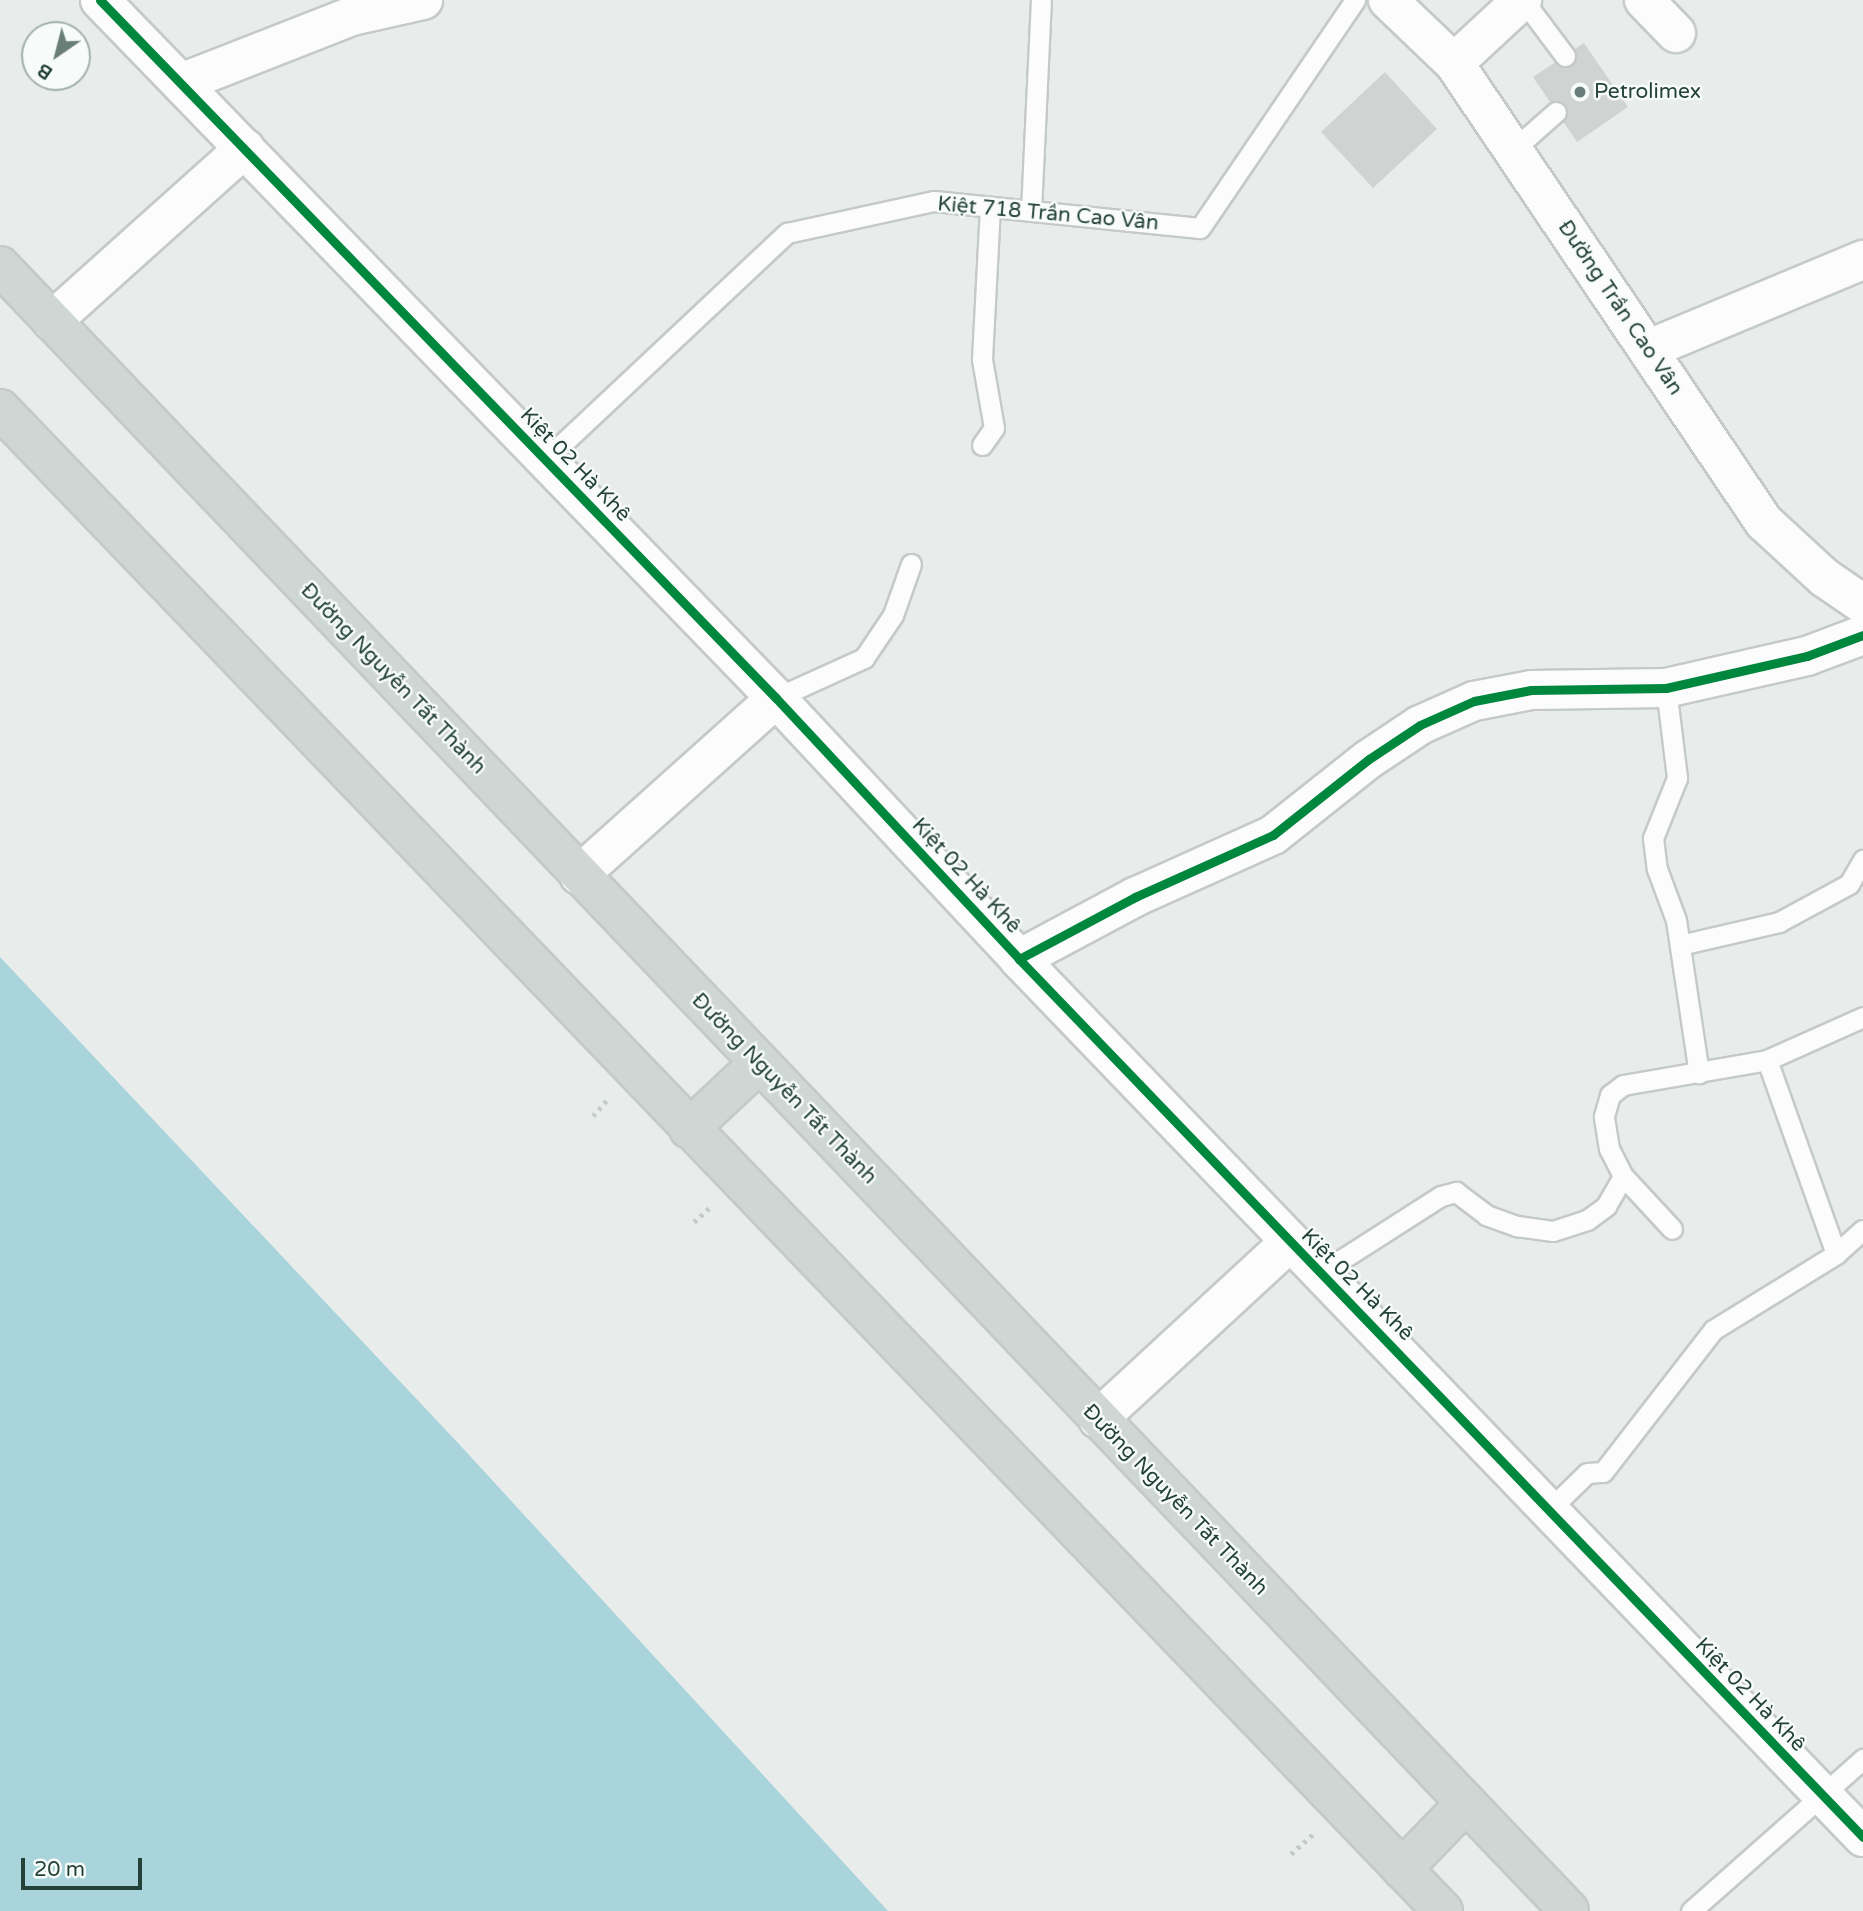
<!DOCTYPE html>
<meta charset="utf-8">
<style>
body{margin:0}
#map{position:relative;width:1863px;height:1911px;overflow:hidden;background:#e8edeb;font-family:"Varela Round",sans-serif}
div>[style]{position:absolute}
.water>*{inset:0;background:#a9d4db}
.building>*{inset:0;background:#cfd4d2}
.path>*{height:4.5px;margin-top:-2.25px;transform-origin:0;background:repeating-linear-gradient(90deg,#c3ccca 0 3.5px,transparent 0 8.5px)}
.roads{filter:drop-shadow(2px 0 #c5cac8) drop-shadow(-2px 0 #c5cac8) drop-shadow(0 2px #c5cac8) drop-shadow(0 -2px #c5cac8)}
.service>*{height:19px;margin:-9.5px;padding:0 9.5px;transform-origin:9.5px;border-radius:9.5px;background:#fcfcfc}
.minor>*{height:38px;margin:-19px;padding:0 19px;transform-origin:19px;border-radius:19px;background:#fcfcfc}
.tertiary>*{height:38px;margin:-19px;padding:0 19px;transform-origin:19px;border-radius:19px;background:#fcfcfc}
.secondary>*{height:38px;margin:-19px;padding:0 19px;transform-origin:19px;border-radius:19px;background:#fcfcfc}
.primary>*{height:38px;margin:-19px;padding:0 19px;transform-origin:19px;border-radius:19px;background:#cfd7d5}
.cycleway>*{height:9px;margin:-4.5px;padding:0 4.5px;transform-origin:4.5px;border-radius:4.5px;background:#00873e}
.dots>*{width:19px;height:19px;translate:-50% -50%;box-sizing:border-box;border:4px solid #f7fbf9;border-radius:50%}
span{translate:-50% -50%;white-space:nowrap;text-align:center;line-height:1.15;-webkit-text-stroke:5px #f7fbf9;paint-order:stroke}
.poi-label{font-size:21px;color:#24423a}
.left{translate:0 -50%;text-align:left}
.street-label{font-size:21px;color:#24423a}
.north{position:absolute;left:21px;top:21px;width:70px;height:70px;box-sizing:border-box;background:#f7fbf9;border:2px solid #a3b1ad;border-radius:50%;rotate:215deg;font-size:19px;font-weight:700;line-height:28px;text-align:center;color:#24423a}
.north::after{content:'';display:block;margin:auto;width:24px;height:32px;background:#697e78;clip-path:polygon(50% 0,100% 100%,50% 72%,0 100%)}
.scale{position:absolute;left:21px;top:1858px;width:121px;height:32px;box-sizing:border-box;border:4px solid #24423a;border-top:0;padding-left:9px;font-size:21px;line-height:24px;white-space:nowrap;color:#24423a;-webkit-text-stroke:5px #f7fbf9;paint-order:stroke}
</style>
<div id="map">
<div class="water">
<i style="clip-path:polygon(0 957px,458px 1443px,888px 1911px,0 1911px)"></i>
</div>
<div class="building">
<i style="clip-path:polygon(1584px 43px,1628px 107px,1577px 142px,1533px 77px)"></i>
<i style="clip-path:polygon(1385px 72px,1437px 129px,1373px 188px,1321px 132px)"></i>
</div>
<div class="path">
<i style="left:593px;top:1116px;width:23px;rotate:-49deg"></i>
<i style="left:694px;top:1222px;width:22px;rotate:-43deg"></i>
<i style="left:1291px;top:1854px;width:30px;rotate:-42deg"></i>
</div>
<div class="roads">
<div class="service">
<i style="left:1523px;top:0;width:70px;rotate:53.1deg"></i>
<i style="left:1514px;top:149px;width:56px;rotate:-41.4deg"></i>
<i style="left:1031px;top:211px;width:211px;rotate:-87.3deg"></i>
<i style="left:982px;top:445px;width:21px;rotate:-55deg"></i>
<i style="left:994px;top:428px;width:70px;rotate:-99.9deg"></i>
<i style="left:982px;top:359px;width:152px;rotate:-87deg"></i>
<i style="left:545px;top:460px;width:332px;rotate:-43.2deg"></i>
<i style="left:787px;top:233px;width:150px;rotate:-12.3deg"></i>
<i style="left:934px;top:201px;width:267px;rotate:5.8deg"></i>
<i style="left:1200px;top:228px;width:276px;rotate:-55.8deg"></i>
<i style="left:1666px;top:688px;width:91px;rotate:83deg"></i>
<i style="left:1677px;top:778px;width:65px;rotate:111.8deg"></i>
<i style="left:1653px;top:838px;width:31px;rotate:83deg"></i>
<i style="left:1657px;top:869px;width:54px;rotate:69.6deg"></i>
<i style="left:1676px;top:920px;width:155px;rotate:81.5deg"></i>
<i style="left:776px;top:698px;width:97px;rotate:-24.4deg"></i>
<i style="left:864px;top:658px;width:52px;rotate:-56deg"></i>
<i style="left:893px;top:615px;width:54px;rotate:-70.6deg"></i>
<i style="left:1680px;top:945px;width:102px;rotate:-13.1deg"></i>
<i style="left:1779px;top:922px;width:80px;rotate:-28.5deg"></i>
<i style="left:1849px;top:884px;width:28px;rotate:-60deg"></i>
<i style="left:1767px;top:1060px;width:206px;rotate:70.4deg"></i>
<i style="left:1623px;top:1176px;width:72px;rotate:47.2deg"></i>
<i style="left:1322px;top:1272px;width:141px;rotate:-32.6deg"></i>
<i style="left:1441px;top:1196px;width:16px;rotate:-15deg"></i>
<i style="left:1456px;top:1192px;width:38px;rotate:37deg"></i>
<i style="left:1486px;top:1215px;width:33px;rotate:20deg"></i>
<i style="left:1517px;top:1226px;width:36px;rotate:8deg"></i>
<i style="left:1553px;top:1231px;width:36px;rotate:-18deg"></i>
<i style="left:1587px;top:1220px;width:24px;rotate:-36deg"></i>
<i style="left:1606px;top:1206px;width:34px;rotate:-60deg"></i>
<i style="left:1623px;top:1176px;width:30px;rotate:-117deg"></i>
<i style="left:1609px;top:1149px;width:33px;rotate:-99deg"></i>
<i style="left:1604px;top:1116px;width:22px;rotate:-74deg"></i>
<i style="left:1610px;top:1095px;width:16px;rotate:-38deg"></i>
<i style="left:1623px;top:1085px;width:146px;rotate:-9.8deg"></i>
<i style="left:1767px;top:1060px;width:105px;rotate:-24.1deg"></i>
<i style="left:1548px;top:1511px;width:54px;rotate:-44.3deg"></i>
<i style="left:1587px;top:1473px;width:16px;rotate:-4deg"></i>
<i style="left:1603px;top:1472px;width:180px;rotate:-52.2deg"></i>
<i style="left:1713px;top:1330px;width:145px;rotate:-31.7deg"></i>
<i style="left:1836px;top:1254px;width:36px;rotate:-42deg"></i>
<i style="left:1691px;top:1911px;width:230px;rotate:-41.5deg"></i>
</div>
<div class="minor">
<i style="left:100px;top:0;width:972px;rotate:45.92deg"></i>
<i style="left:776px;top:698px;width:357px;rotate:47deg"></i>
<i style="left:1019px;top:959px;width:1218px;rotate:46.13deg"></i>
<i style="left:1644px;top:0;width:46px;rotate:45.9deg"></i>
<i style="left:181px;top:83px;width:184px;rotate:-21.4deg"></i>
<i style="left:352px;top:16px;width:73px;rotate:-12.7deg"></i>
<i style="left:52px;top:321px;width:259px;rotate:-41.9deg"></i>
<i style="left:1649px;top:349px;width:232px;rotate:-22.6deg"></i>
<i style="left:579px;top:875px;width:265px;rotate:-41.9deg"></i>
<i style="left:1019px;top:959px;width:132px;rotate:-28.1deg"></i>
<i style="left:1135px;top:897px;width:151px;rotate:-24.2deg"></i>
<i style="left:1273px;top:835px;width:122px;rotate:-38.4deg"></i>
<i style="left:1369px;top:759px;width:61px;rotate:-33.7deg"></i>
<i style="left:1420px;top:725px;width:59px;rotate:-24deg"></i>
<i style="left:1474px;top:701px;width:58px;rotate:-10.9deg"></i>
<i style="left:1531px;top:690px;width:135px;rotate:-0.8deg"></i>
<i style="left:1666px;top:688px;width:145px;rotate:-12.8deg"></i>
<i style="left:1807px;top:656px;width:60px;rotate:-20.6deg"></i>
<i style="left:1098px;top:1419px;width:261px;rotate:-42.7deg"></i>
</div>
<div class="tertiary">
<i style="left:1454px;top:63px;width:93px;rotate:-42.8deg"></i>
</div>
<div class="secondary">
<i style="left:1388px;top:0;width:91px;rotate:43.7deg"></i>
<i style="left:1454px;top:63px;width:554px;rotate:55.97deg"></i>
<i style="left:1764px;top:522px;width:83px;rotate:42.6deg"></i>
<i style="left:1825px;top:578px;width:46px;rotate:34.4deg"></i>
</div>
<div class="primary">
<i style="left:0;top:266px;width:2273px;rotate:46.35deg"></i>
<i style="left:0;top:409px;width:2083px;rotate:46.15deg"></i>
<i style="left:689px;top:1129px;width:95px;rotate:-43.3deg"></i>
<i style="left:1402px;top:1869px;width:92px;rotate:-45.9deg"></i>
</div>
</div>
<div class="cycleway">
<i style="left:100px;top:0;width:972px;rotate:45.92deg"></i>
<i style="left:776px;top:698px;width:357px;rotate:47deg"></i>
<i style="left:1019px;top:959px;width:1218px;rotate:46.13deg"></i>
<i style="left:1019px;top:959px;width:132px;rotate:-28.1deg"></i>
<i style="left:1135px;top:897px;width:151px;rotate:-24.2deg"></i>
<i style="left:1273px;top:835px;width:122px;rotate:-38.4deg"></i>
<i style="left:1369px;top:759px;width:61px;rotate:-33.7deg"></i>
<i style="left:1420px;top:725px;width:59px;rotate:-24deg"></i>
<i style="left:1474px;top:701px;width:58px;rotate:-10.9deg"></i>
<i style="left:1531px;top:690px;width:135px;rotate:-0.8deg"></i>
<i style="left:1666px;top:688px;width:145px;rotate:-12.8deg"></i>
<i style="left:1807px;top:656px;width:60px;rotate:-20.6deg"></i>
</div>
<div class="dots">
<i style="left:1580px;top:92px;background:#697e78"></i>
</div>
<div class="poi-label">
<span class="left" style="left:1594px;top:92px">Petrolimex</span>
</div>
<div class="street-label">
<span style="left:1048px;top:214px;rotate:5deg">Kiệt 718 Trần Cao Vân</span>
<span style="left:1620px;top:308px;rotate:56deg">Đường Trần Cao Vân</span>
<span style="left:575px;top:465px;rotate:46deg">Kiệt 02 Hà Khê</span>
<span style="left:393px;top:679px;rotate:46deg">Đường Nguyễn Tất Thành</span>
<span style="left:966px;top:876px;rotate:47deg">Kiệt 02 Hà Khê</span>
<span style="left:784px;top:1089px;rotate:46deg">Đường Nguyễn Tất Thành</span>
<span style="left:1357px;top:1285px;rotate:45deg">Kiệt 02 Hà Khê</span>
<span style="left:1175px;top:1500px;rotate:46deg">Đường Nguyễn Tất Thành</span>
<span style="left:1750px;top:1695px;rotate:46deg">Kiệt 02 Hà Khê</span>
</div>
<div class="north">B</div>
<div class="scale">20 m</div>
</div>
